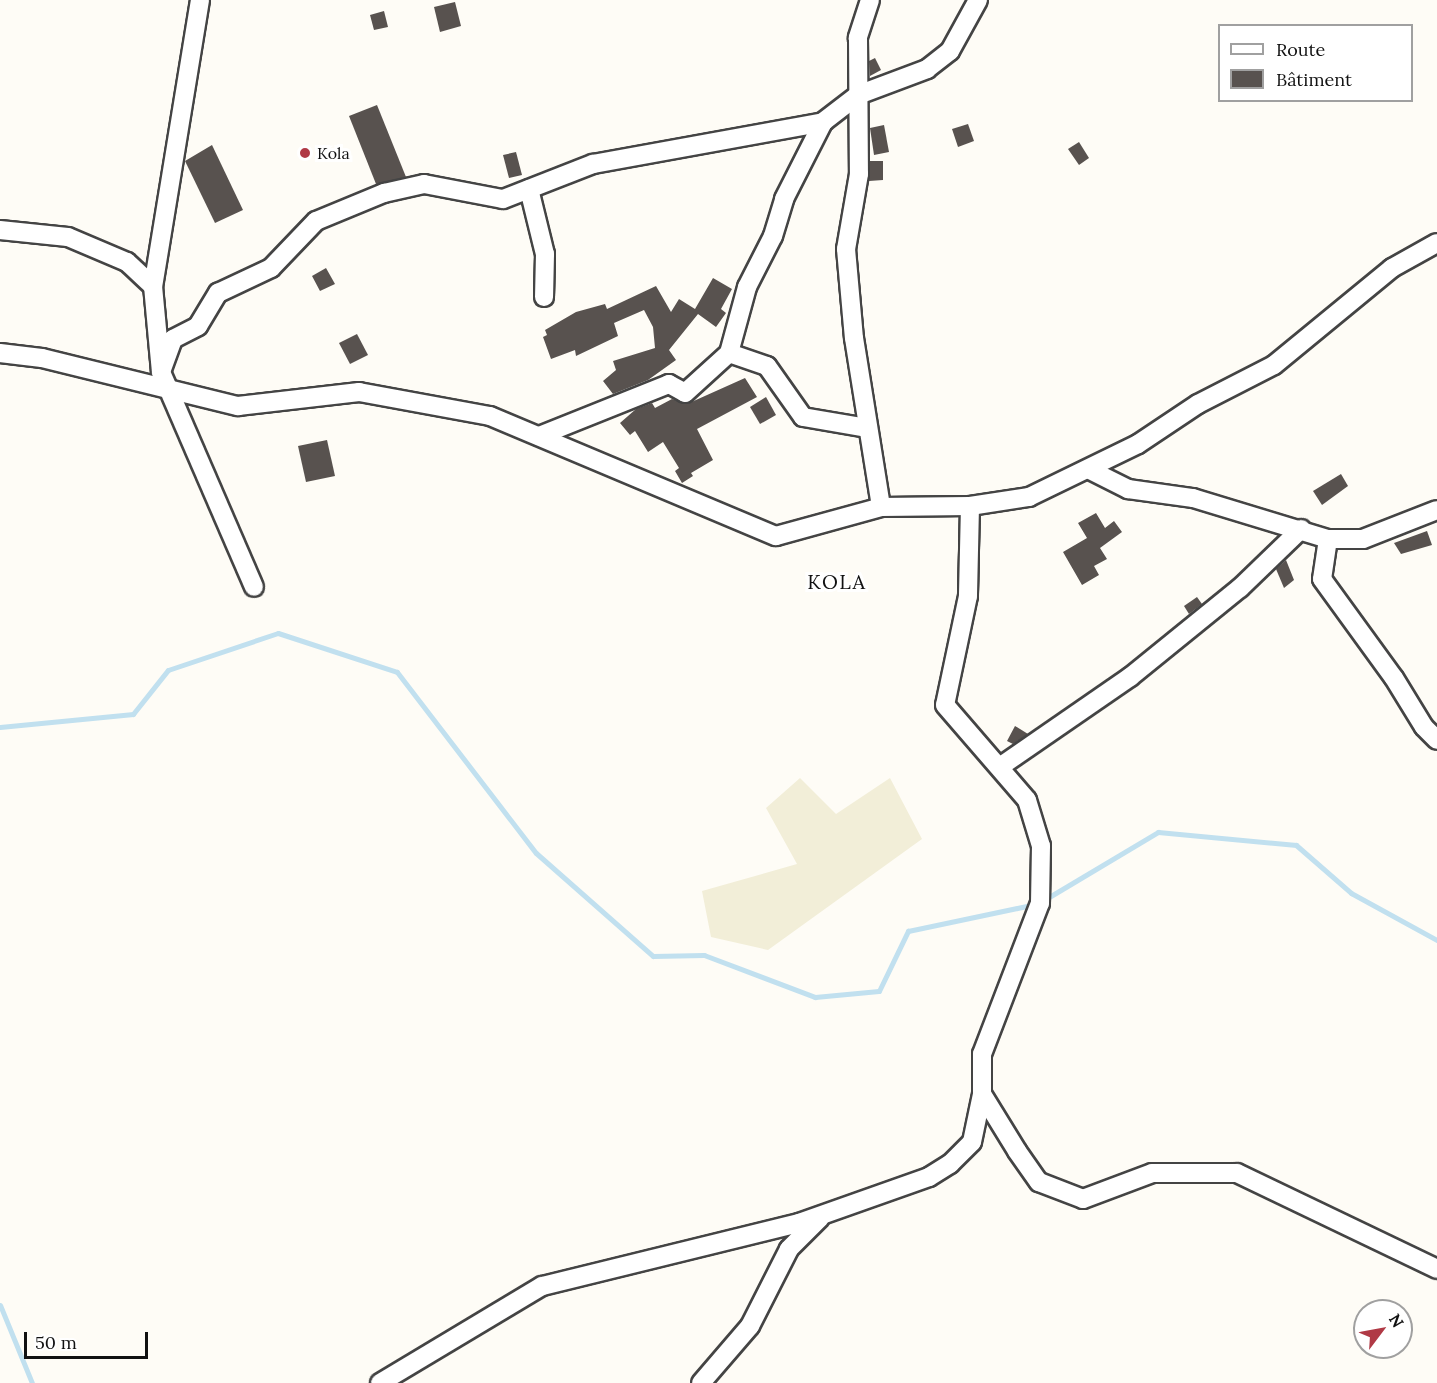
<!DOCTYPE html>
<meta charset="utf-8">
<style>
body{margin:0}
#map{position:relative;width:1437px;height:1383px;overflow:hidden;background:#fefcf6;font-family:Lora,serif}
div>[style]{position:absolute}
.farmland>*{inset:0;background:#f2eed8}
.stream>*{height:5px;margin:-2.5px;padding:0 2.5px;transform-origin:2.5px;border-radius:2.5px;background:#c1e0ef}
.building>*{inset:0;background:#58524f}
.roads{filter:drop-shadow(2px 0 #444) drop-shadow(-2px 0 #444) drop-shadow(0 2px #444) drop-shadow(0 -2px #444)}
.minor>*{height:18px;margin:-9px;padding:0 9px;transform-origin:9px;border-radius:9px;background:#fff}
.dots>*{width:16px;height:16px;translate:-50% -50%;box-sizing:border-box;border:3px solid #fff;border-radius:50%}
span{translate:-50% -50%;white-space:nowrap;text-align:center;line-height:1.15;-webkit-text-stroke:6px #fff;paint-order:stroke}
.poi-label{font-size:16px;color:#111}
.left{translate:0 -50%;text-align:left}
.quarter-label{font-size:20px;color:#111;letter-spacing:1.5px}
.legend{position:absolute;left:1218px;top:24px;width:195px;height:78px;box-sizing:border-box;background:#fff;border:2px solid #a0a0a0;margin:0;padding:8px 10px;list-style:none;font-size:18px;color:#111}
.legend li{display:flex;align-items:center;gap:12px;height:30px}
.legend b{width:30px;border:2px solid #a0a0a0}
.north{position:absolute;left:1353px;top:1299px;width:60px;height:60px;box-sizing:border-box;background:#fff;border:2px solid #a0a0a0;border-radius:50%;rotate:58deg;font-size:16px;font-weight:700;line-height:24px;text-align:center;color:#111}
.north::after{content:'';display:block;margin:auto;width:21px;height:27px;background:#b03945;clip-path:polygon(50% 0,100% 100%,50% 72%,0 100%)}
.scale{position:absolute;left:24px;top:1332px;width:124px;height:27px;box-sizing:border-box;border:3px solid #111;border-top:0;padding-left:8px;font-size:18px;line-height:21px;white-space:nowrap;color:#111;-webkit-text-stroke:4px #fff;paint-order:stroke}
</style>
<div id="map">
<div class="farmland">
<i style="clip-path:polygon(800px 778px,836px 814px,890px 778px,922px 839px,768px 950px,711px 937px,702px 891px,797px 864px,766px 808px)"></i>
</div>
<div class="stream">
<i style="left:0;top:727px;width:134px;rotate:-5.6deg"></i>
<i style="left:133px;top:714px;width:56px;rotate:-51.5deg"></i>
<i style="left:168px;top:670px;width:116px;rotate:-18.6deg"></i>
<i style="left:278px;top:633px;width:125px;rotate:18.1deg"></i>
<i style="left:397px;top:672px;width:228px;rotate:52.5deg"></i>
<i style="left:536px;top:853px;width:156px;rotate:41.4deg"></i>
<i style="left:653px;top:956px;width:51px;rotate:-1.1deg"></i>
<i style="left:704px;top:955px;width:119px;rotate:20.7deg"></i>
<i style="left:815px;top:997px;width:64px;rotate:-5.4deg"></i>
<i style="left:879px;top:991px;width:67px;rotate:-64.2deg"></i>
<i style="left:908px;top:931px;width:131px;rotate:-11.9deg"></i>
<i style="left:1044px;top:900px;width:133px;rotate:-30.8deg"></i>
<i style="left:1158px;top:832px;width:139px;rotate:5.4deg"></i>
<i style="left:1296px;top:845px;width:73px;rotate:41.1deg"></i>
<i style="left:1351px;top:893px;width:98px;rotate:28.7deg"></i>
<i style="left:0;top:1305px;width:84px;rotate:67.7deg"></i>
</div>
<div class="building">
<i style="clip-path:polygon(455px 2px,461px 26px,440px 32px,434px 7px)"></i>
<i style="clip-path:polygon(384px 11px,388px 27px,374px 30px,370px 15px)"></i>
<i style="clip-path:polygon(875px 58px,881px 70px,870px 76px,869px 61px)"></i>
<i style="clip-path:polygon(377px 105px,406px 177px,376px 184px,349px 116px)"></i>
<i style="clip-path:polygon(968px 124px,974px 141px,958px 147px,952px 129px)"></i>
<i style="clip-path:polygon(884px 125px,889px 152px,874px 155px,870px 128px)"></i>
<i style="clip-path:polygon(1079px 142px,1089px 158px,1079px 165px,1068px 149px)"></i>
<i style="clip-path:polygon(212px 145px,243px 210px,215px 223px,185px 161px)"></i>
<i style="clip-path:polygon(516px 152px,522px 175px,509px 178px,503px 155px)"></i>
<i style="clip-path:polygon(870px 161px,883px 161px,883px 180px,869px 181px)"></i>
<i style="clip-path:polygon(326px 268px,335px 284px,320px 291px,312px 276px)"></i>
<i style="clip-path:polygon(713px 278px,732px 289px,721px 309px,726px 313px,716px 327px,698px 314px,669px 350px,676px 360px,648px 380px,613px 394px,603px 381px,616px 370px,613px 361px,655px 348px,653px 327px,644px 310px,614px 323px,618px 336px,576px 356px,575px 350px,551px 359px,543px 337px,547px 335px,545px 330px,576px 312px,605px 304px,607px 309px,656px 286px,671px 312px,679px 299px,695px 309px)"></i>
<i style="clip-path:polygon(357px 334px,368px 355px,350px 364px,339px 343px)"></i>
<i style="clip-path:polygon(745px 378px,757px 397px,697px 429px,713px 460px,691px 473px,693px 476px,682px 483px,675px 471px,679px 468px,663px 442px,648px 452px,635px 431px,630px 435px,620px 423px,636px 409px,652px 403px,655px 408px,672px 399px,687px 404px)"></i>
<i style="clip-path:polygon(766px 397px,776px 415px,760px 424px,750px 407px)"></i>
<i style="clip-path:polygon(327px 440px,335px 476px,306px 482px,298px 446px)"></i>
<i style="clip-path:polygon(1341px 474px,1348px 486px,1322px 505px,1313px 491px)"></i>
<i style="clip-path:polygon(1096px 513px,1105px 528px,1114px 521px,1122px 532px,1100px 548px,1107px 559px,1094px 566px,1099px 575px,1082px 585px,1063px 552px,1087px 538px,1078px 523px)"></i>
<i style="clip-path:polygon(1427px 531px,1432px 545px,1401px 554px,1394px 543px)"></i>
<i style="clip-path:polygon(1286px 560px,1294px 580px,1284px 588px,1276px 569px)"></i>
<i style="clip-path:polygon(1197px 597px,1202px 604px,1189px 614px,1184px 606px)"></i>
<i style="clip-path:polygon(1015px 726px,1028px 734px,1013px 744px,1007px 741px)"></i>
</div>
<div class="roads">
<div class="minor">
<i style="left:200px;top:0;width:290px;rotate:99.3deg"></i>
<i style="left:153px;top:286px;width:86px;rotate:84.7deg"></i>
<i style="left:161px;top:372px;width:234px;rotate:66.6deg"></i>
<i style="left:870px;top:0;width:40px;rotate:108deg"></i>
<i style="left:858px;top:38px;width:136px;rotate:89.6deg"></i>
<i style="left:859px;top:174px;width:76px;rotate:99.8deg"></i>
<i style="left:846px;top:249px;width:89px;rotate:84.9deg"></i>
<i style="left:854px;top:338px;width:171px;rotate:80.9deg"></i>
<i style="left:529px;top:189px;width:67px;rotate:76.2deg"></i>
<i style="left:545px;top:254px;width:43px;rotate:91.3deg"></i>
<i style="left:0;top:230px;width:68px;rotate:5.9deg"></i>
<i style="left:68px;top:237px;width:64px;rotate:23deg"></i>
<i style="left:127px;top:262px;width:35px;rotate:43deg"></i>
<i style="left:0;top:353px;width:42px;rotate:6.8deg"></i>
<i style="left:42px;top:358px;width:202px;rotate:13.8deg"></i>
<i style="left:238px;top:406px;width:122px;rotate:-6.6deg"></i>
<i style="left:359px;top:392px;width:133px;rotate:10.4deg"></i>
<i style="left:490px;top:416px;width:310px;rotate:22.8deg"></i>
<i style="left:776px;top:536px;width:109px;rotate:-15.4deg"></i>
<i style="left:881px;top:507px;width:89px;rotate:-0.6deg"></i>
<i style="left:970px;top:506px;width:60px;rotate:-8.7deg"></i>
<i style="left:1029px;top:497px;width:121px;rotate:-25.9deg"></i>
<i style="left:1138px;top:444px;width:72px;rotate:-33.7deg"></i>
<i style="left:1198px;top:404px;width:85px;rotate:-27.2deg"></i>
<i style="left:1274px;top:365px;width:153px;rotate:-39.4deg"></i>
<i style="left:1392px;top:268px;width:51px;rotate:-29.1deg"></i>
<i style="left:729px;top:353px;width:68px;rotate:-74.7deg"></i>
<i style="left:747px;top:287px;width:57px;rotate:-63deg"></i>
<i style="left:773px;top:236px;width:39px;rotate:-73deg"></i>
<i style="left:784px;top:199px;width:86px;rotate:-63.1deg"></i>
<i style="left:823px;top:122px;width:44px;rotate:-37.6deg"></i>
<i style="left:858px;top:95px;width:74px;rotate:-20.6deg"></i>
<i style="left:927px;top:69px;width:29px;rotate:-38deg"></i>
<i style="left:950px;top:51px;width:58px;rotate:-61.2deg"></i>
<i style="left:161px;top:372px;width:35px;rotate:-70deg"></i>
<i style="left:173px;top:339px;width:28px;rotate:-27deg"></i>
<i style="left:198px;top:326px;width:39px;rotate:-59deg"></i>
<i style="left:218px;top:293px;width:59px;rotate:-25.3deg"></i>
<i style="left:271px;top:268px;width:65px;rotate:-46.2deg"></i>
<i style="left:316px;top:221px;width:74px;rotate:-22.4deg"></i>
<i style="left:384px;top:193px;width:41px;rotate:-12.7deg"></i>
<i style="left:424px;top:184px;width:80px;rotate:10.8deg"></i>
<i style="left:503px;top:199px;width:97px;rotate:-21.3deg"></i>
<i style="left:593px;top:164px;width:234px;rotate:-10.3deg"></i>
<i style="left:539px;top:436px;width:140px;rotate:-21.8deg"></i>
<i style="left:669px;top:384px;width:18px;rotate:29deg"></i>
<i style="left:685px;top:393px;width:59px;rotate:-42.3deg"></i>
<i style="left:729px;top:353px;width:40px;rotate:18.9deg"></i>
<i style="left:767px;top:366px;width:62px;rotate:54.8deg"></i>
<i style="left:803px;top:417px;width:66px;rotate:9.6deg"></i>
<i style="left:1088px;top:469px;width:45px;rotate:26.6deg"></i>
<i style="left:1128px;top:489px;width:66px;rotate:7.9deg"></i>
<i style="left:1193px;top:498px;width:141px;rotate:16.9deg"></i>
<i style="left:1328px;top:539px;width:35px"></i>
<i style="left:1363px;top:539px;width:79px;rotate:-21.4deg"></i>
<i style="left:970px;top:506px;width:90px;rotate:91.3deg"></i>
<i style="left:968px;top:596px;width:111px;rotate:101.9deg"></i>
<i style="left:945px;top:705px;width:125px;rotate:49.2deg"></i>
<i style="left:1027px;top:800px;width:48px;rotate:73.1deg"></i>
<i style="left:1041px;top:846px;width:57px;rotate:91deg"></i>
<i style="left:1040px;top:903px;width:162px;rotate:111deg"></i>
<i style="left:982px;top:1054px;width:40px;rotate:90deg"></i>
<i style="left:982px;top:1094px;width:67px;rotate:58.4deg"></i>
<i style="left:1017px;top:1151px;width:38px;rotate:55deg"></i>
<i style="left:1039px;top:1182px;width:47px;rotate:21.1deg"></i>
<i style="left:1083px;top:1199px;width:74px;rotate:-20.6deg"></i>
<i style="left:1152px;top:1173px;width:85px"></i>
<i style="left:1237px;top:1173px;width:222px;rotate:25.6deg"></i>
<i style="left:1328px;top:539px;width:40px;rotate:98.5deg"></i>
<i style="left:1322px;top:579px;width:122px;rotate:54deg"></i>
<i style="left:1394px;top:678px;width:57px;rotate:58.5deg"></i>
<i style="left:1424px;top:727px;width:18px;rotate:45deg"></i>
<i style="left:1001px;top:766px;width:157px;rotate:-34.6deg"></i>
<i style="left:1130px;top:677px;width:141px;rotate:-39deg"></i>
<i style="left:1240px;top:588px;width:85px;rotate:-44deg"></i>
<i style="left:380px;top:1383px;width:189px;rotate:-30.9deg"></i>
<i style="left:542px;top:1286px;width:265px;rotate:-13.8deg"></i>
<i style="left:799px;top:1223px;width:138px;rotate:-19.5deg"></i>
<i style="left:929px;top:1177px;width:25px;rotate:-32deg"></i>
<i style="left:950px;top:1164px;width:31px;rotate:-45deg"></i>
<i style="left:972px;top:1142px;width:49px;rotate:-78.2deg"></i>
<i style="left:701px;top:1383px;width:75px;rotate:-49.3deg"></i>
<i style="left:750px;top:1326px;width:86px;rotate:-63.1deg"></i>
<i style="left:789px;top:1249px;width:44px;rotate:-45deg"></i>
</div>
</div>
<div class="dots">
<i style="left:305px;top:153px;background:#b03945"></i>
</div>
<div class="poi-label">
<span class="left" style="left:317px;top:153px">Kola</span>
</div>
<div class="quarter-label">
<span style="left:837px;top:581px">KOLA</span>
</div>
<ul class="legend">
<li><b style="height:8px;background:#fff"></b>Route</li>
<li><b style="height:16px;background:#58524f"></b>Bâtiment</li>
</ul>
<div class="north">N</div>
<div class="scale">50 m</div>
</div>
